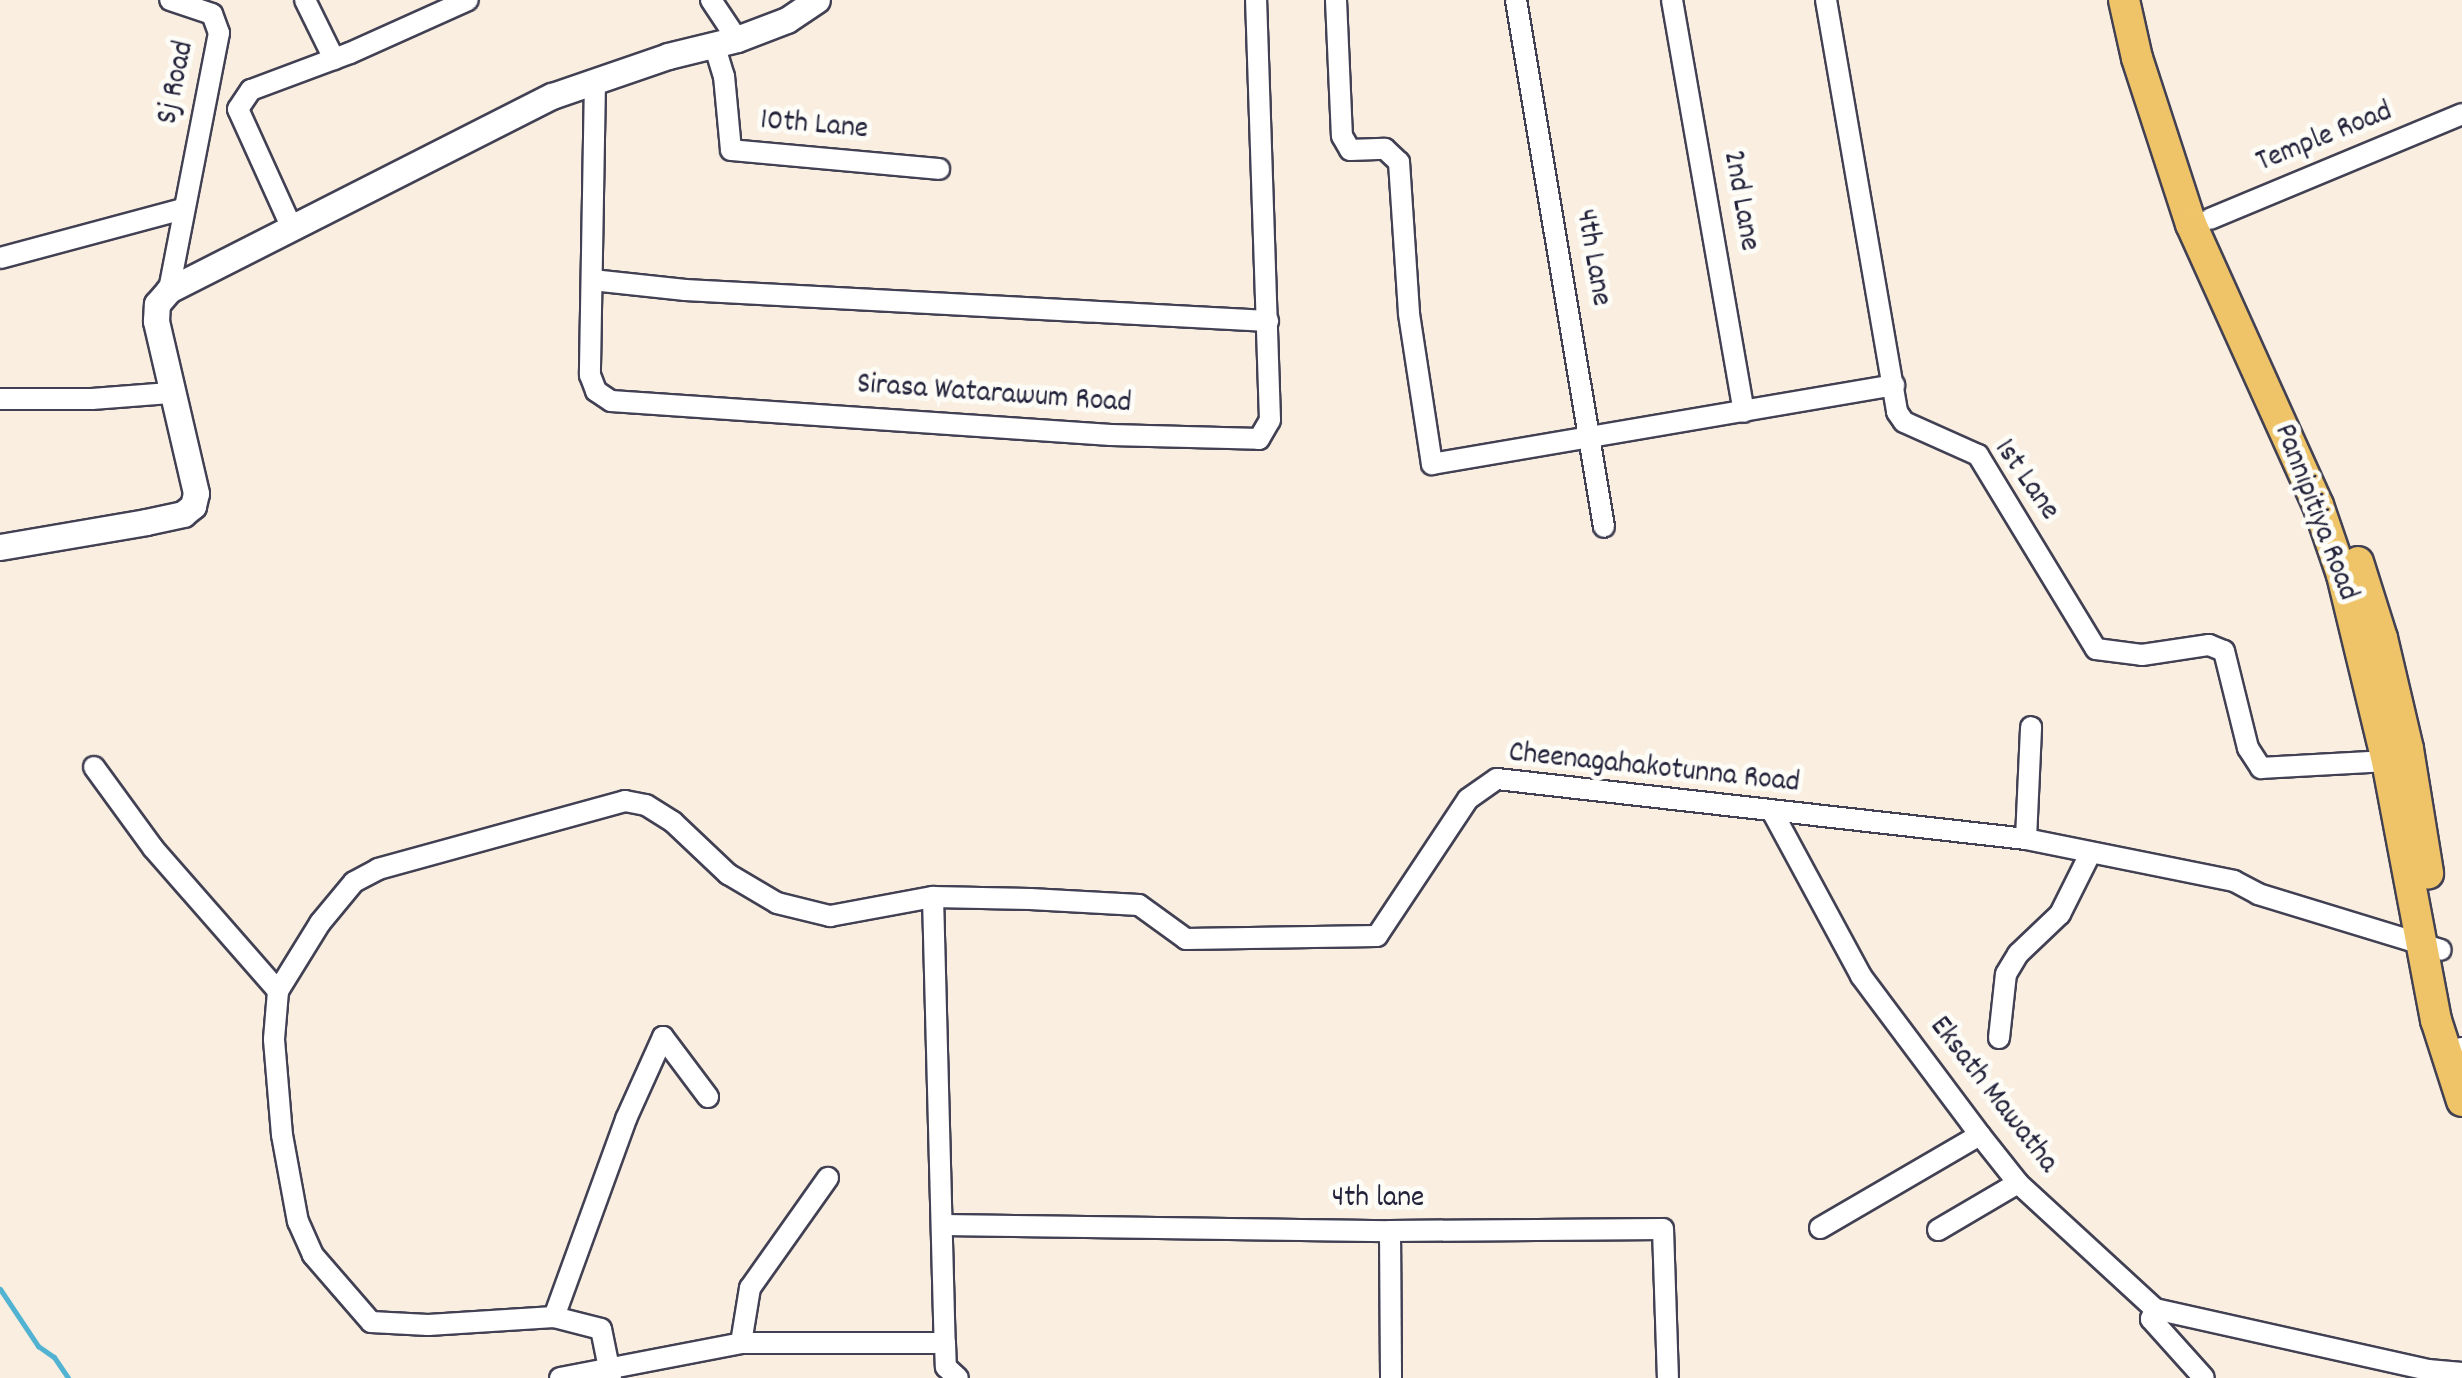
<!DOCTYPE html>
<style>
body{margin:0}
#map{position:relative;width:2462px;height:1378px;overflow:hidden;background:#f9eedf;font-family:Dekko,sans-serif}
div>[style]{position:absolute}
.stream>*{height:5px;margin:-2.5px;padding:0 2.5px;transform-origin:2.5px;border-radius:2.5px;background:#52b2d1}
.roads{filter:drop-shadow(2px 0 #424154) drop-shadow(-2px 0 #424154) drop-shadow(0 2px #424154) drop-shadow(0 -2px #424154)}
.minor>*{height:20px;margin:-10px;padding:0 10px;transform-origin:10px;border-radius:10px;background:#fff}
.tertiary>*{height:25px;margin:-12.5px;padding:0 12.5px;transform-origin:12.5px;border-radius:12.5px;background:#fff}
.primary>*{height:30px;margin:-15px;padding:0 15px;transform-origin:15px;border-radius:15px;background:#efc469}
span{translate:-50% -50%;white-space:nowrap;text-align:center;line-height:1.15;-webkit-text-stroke:10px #fdfcf7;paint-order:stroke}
.street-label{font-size:30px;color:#22223b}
</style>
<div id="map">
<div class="stream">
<i style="left:0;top:1289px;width:69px;rotate:56.3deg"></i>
<i style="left:38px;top:1346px;width:19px;rotate:35deg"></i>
<i style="left:54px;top:1357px;width:25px;rotate:56deg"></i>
</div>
<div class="roads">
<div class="minor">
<i style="left:305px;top:0;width:66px;rotate:63.8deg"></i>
<i style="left:711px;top:0;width:47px;rotate:56.3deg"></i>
<i style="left:1336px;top:0;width:136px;rotate:87.5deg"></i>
<i style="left:1342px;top:136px;width:16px;rotate:60deg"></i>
<i style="left:1350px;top:150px;width:35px;rotate:-2deg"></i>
<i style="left:1385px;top:149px;width:19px;rotate:43deg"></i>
<i style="left:1399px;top:162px;width:152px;rotate:86.2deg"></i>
<i style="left:1409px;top:314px;width:152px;rotate:81.3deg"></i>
<i style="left:1432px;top:464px;width:469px;rotate:-9.7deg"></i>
<i style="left:1516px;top:0;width:534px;rotate:80.52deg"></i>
<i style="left:1672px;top:0;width:418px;rotate:80.1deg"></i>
<i style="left:1826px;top:0;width:418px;rotate:80.2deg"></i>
<i style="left:1897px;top:412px;width:12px;rotate:55deg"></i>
<i style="left:1904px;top:422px;width:81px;rotate:24deg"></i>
<i style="left:1978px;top:455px;width:227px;rotate:58.7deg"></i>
<i style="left:2096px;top:649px;width:46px;rotate:7.4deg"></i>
<i style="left:2142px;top:655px;width:68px;rotate:-8.5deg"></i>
<i style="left:2209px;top:645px;width:16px;rotate:22deg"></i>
<i style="left:2224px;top:651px;width:100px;rotate:76.1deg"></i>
<i style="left:2248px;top:748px;width:24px;rotate:57deg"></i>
<i style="left:2261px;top:768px;width:126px;rotate:-3.2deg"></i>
<i style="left:714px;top:44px;width:34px;rotate:73deg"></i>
<i style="left:724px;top:76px;width:74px;rotate:84.6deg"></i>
<i style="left:731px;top:150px;width:209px;rotate:5.2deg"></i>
<i style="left:595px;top:81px;width:294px;rotate:91deg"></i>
<i style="left:590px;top:375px;width:17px;rotate:69deg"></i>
<i style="left:596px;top:391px;width:18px;rotate:34deg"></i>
<i style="left:611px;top:401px;width:501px;rotate:3.89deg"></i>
<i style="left:1111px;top:435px;width:148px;rotate:1.5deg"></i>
<i style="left:1259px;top:439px;width:22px;rotate:-60deg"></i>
<i style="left:1270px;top:420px;width:420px;rotate:-91.9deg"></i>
<i style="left:2210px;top:219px;width:273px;rotate:-22.6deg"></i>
<i style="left:291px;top:226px;width:128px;rotate:-114.4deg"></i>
<i style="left:238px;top:109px;width:23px;rotate:-56deg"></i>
<i style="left:251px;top:90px;width:106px;rotate:-20.5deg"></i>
<i style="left:350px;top:53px;width:129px;rotate:-24.2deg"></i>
<i style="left:0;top:258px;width:189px;rotate:-15deg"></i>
<i style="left:592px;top:280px;width:94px;rotate:6.1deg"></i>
<i style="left:685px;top:290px;width:584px;rotate:3.04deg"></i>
<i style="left:169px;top:290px;width:262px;rotate:-79deg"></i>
<i style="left:219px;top:33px;width:20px;rotate:-110deg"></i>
<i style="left:212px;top:14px;width:44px;rotate:-161.6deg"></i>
<i style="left:0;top:399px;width:92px"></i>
<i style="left:92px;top:399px;width:78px;rotate:-4.4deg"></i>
<i style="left:94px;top:767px;width:100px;rotate:53.9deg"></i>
<i style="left:153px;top:848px;width:190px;rotate:48.8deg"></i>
<i style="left:1773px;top:813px;width:185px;rotate:61.6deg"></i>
<i style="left:1861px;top:976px;width:199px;rotate:53.2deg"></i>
<i style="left:1980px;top:1135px;width:61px;rotate:51.6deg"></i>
<i style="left:2018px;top:1183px;width:186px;rotate:42.6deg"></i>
<i style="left:2155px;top:1309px;width:11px;rotate:112deg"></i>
<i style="left:2151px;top:1319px;width:79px;rotate:48.1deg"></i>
<i style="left:2026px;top:839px;width:112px;rotate:-87.4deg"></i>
<i style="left:933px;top:897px;width:446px;rotate:88.5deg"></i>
<i style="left:1999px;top:1038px;width:64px;rotate:-83.8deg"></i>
<i style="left:2006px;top:974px;width:23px;rotate:-59deg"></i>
<i style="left:2018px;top:954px;width:58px;rotate:-43.6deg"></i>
<i style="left:2060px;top:914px;width:67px;rotate:-63.4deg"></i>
<i style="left:2461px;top:1048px;width:1px"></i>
<i style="left:943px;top:1225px;width:447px;rotate:0.8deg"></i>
<i style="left:1390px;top:1231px;width:273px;rotate:-0.4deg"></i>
<i style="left:1663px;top:1229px;width:149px;rotate:88.1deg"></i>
<i style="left:1820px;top:1228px;width:185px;rotate:-30.2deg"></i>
<i style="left:1938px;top:1230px;width:93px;rotate:-30.4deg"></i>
<i style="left:1390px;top:1231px;width:147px;rotate:89.6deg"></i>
<i style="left:2155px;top:1309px;width:280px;rotate:12.6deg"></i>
<i style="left:2428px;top:1370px;width:34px;rotate:5deg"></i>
<i style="left:554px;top:1317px;width:211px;rotate:-70deg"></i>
<i style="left:626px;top:1119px;width:90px;rotate:-65.7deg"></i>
<i style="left:663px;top:1037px;width:75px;rotate:53.1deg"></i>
<i style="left:741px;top:1343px;width:56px;rotate:-80.7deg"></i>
<i style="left:750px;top:1288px;width:135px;rotate:-54.7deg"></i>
<i style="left:560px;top:1378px;width:184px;rotate:-10.9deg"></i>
<i style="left:741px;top:1343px;width:204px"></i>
<i style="left:945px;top:1343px;width:24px;rotate:88deg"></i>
<i style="left:946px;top:1367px;width:16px;rotate:43deg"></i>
<i style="left:611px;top:1378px;width:50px;rotate:-101.5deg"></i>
<i style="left:601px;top:1329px;width:49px;rotate:-165.7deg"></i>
<i style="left:554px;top:1317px;width:126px;rotate:176.4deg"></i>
<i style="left:428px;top:1325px;width:57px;rotate:-177deg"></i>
<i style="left:371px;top:1322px;width:89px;rotate:-130.9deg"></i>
<i style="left:313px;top:1255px;width:36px;rotate:-114deg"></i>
<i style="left:298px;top:1222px;width:88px;rotate:-100.4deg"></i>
<i style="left:282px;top:1135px;width:96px;rotate:-94.8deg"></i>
<i style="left:274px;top:1039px;width:48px;rotate:-85.2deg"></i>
<i style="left:278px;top:991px;width:80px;rotate:-58.3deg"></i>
<i style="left:320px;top:923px;width:53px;rotate:-50.3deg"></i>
<i style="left:354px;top:882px;width:27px;rotate:-28deg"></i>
<i style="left:378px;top:869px;width:256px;rotate:-15.4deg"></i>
<i style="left:625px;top:801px;width:21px;rotate:11deg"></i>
<i style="left:646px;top:805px;width:32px;rotate:32deg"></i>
<i style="left:673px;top:822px;width:76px;rotate:43.4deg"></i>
<i style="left:728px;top:874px;width:57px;rotate:30.6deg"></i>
<i style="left:777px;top:903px;width:55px;rotate:13.8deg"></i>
<i style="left:830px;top:916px;width:105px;rotate:-10.5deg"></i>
<i style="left:933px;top:897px;width:97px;rotate:1.2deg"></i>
<i style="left:1030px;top:899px;width:109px;rotate:3.2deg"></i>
<i style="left:1139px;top:905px;width:58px;rotate:35.9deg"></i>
<i style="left:1186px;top:939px;width:191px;rotate:-0.9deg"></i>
<i style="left:1377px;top:936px;width:164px;rotate:-56.4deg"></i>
<i style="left:1468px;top:799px;width:35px;rotate:-35deg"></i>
<i style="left:1497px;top:779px;width:532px;rotate:6.47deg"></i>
<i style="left:2026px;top:839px;width:212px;rotate:11.4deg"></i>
<i style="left:2234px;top:881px;width:27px;rotate:28deg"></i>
<i style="left:2258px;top:894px;width:191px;rotate:17deg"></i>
</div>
<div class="tertiary">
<i style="left:0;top:547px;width:148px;rotate:-9.7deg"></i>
<i style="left:146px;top:522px;width:38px;rotate:-12deg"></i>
<i style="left:183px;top:514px;width:13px;rotate:-39deg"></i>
<i style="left:193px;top:506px;width:13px;rotate:-77deg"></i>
<i style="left:196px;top:493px;width:177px;rotate:-103.1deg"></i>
<i style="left:156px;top:321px;width:17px;rotate:-87deg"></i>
<i style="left:157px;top:304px;width:18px;rotate:-49deg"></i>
<i style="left:169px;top:290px;width:429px;rotate:-26.9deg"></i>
<i style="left:552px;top:96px;width:123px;rotate:-19deg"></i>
<i style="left:668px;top:56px;width:71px;rotate:-13.8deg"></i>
<i style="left:737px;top:39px;width:53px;rotate:-20.8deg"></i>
<i style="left:787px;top:20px;width:36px;rotate:-34deg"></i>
</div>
<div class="primary">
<i style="left:2124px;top:0;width:59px;rotate:77.4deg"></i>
<i style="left:2137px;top:58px;width:175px;rotate:72deg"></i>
<i style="left:2191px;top:224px;width:308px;rotate:65.7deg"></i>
<i style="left:2318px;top:505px;width:74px;rotate:71.1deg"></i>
<i style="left:2342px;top:575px;width:191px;rotate:76.4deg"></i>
<i style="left:2387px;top:761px;width:264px;rotate:79.3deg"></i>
<i style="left:2436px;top:1020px;width:85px;rotate:72.2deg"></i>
<i style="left:2358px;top:562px;width:80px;rotate:72.5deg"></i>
<i style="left:2382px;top:638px;width:114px;rotate:76.8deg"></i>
<i style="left:2408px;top:749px;width:126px;rotate:80.8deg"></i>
</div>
</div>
<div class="street-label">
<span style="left:178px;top:83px;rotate:-78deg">Sj Road</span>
<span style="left:814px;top:127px;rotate:5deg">10th Lane</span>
<span style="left:2325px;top:139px;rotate:-22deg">Temple Road</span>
<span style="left:1739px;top:201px;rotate:80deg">2nd Lane</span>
<span style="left:1591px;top:258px;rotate:80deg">4th Lane</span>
<span style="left:994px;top:396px;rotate:4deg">Sirasa Watarawum Road</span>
<span style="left:2025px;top:481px;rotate:55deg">1st Lane</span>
<span style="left:2314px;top:513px;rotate:69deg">Pannipitiya Road</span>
<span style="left:1654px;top:770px;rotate:6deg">Cheenagahakotunna Road</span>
<span style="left:1992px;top:1096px;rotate:52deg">Eksath Mawatha</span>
<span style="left:1378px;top:1200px">4th lane</span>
</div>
</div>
